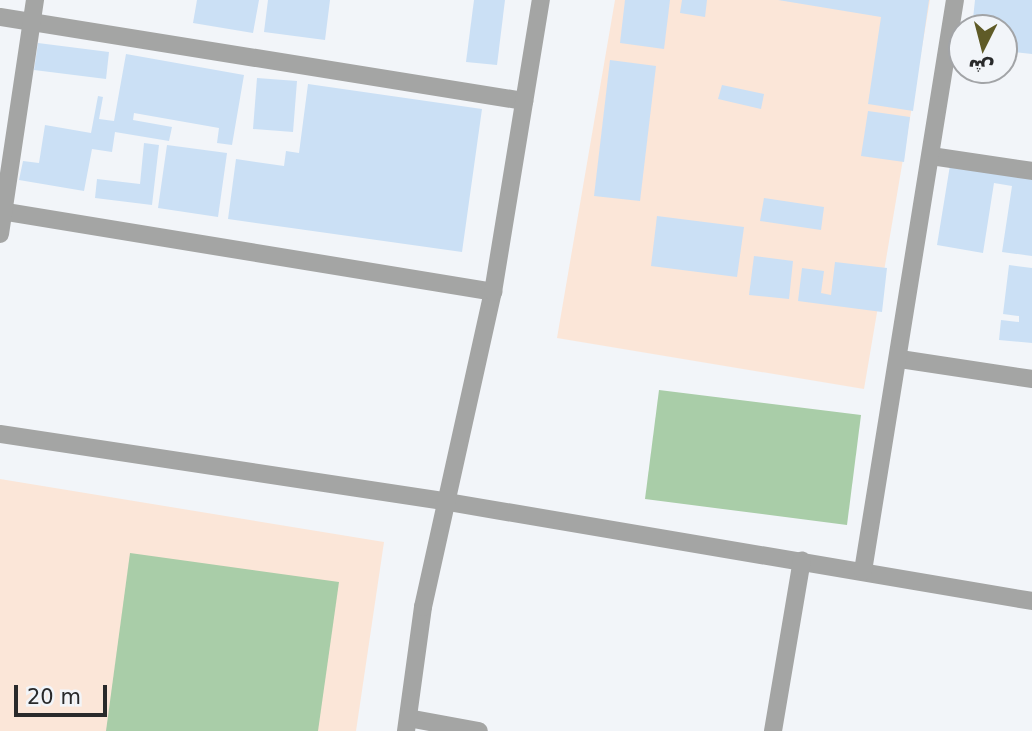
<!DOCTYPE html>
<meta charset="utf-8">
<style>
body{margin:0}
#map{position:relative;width:1032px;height:731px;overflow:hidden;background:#f2f5f9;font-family:"DejaVu Sans",Cairo,sans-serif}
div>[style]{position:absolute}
.education>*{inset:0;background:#fbe6d8}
.green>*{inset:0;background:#a9cda8}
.building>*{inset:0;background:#cbe0f5}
.minor>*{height:18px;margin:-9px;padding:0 9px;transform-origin:9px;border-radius:9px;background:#a4a5a4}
.tertiary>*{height:18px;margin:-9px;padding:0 9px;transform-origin:9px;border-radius:9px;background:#a4a5a4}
span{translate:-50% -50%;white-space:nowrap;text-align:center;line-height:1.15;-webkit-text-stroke:5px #f2f5f9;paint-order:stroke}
.north{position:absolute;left:948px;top:14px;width:70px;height:70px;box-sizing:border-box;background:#f2f5f9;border:2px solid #a2a4a7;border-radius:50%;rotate:186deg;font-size:19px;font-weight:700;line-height:28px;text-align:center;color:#292a2b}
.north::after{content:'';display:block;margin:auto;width:24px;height:32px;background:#5f5b27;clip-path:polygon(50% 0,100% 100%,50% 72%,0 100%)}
.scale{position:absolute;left:14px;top:685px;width:93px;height:32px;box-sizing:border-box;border:4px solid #292a2b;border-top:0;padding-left:9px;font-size:21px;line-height:24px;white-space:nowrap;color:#292a2b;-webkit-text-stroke:5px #f2f5f9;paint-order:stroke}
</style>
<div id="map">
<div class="education">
<i style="clip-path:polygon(615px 0,930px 0,864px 389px,557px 338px)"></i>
<i style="clip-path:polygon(0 479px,384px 542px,356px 731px,0 731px)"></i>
</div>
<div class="green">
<i style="clip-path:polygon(659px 390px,861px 415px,847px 525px,645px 499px)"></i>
<i style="clip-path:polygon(130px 553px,339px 582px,318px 731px,106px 731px)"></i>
</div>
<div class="building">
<i style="clip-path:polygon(197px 0,259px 0,253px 33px,193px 23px)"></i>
<i style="clip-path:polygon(268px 0,330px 0,325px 40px,264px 32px)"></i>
<i style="clip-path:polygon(474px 0,505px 0,497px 65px,466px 62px)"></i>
<i style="clip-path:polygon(625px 0,670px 0,664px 49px,620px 43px)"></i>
<i style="clip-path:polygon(682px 0,707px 0,705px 17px,680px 13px)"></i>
<i style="clip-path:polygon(778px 0,929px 0,913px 111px,868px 104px,881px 17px)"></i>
<i style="clip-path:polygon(975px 0,1032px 0,1032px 54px,1004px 51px,1004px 28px,972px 28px)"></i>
<i style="clip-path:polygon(38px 43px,109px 52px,106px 79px,34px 70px)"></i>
<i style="clip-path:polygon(126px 54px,244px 75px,232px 145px,217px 143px,219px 128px,134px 113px,133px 120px,172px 127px,169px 141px,115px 132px,112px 152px,92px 149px,84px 191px,19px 180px,23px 161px,39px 163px,45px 125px,91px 133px,98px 96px,103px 97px,99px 119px,114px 121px)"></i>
<i style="clip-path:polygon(610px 60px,656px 66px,640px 201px,594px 196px)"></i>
<i style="clip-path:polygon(257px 78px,297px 81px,293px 132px,253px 129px)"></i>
<i style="clip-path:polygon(308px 84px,482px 109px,462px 252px,228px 219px,236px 159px,284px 166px,286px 151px,299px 153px)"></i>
<i style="clip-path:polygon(722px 85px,764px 94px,761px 109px,718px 99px)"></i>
<i style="clip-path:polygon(868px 111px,910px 117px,904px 162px,861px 156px)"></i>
<i style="clip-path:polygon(144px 143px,159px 145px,152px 205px,95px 198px,97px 179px,140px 184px)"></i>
<i style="clip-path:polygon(167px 145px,227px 153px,218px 217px,158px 208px)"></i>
<i style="clip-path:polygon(952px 153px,1032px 166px,1032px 256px,1002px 252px,1012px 186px,994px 183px,983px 253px,937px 245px)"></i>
<i style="clip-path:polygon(764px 198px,824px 207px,821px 230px,760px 221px)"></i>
<i style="clip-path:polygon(657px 216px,744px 227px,737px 277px,651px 266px)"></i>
<i style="clip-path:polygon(754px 256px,793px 261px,789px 299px,749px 295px)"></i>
<i style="clip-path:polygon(835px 262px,887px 268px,882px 312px,798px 301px,802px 268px,824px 271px,821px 293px,831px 295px)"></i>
<i style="clip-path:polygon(1009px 265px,1032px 268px,1032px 343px,999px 340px,1001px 320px,1019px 322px,1019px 316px,1003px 314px)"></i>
</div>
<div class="minor">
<i style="left:0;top:17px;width:531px;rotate:9.11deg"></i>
<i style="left:931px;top:156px;width:102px;rotate:8.4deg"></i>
<i style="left:0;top:211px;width:500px;rotate:9.3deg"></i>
<i style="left:0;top:234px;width:237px;rotate:-81.5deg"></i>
<i style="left:900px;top:359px;width:134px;rotate:8.6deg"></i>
<i style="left:0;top:434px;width:453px;rotate:8.6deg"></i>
<i style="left:448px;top:502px;width:592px;rotate:9.62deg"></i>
<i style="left:863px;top:571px;width:578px;rotate:-80.85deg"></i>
<i style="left:408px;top:718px;width:72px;rotate:10.4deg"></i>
<i style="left:773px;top:731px;width:173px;rotate:-80.4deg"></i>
</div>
<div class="tertiary">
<i style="left:406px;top:731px;width:125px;rotate:-82.2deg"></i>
<i style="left:423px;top:607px;width:323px;rotate:-77.5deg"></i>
<i style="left:493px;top:292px;width:296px;rotate:-80.7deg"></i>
</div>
<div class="north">ش</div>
<div class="scale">20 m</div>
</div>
